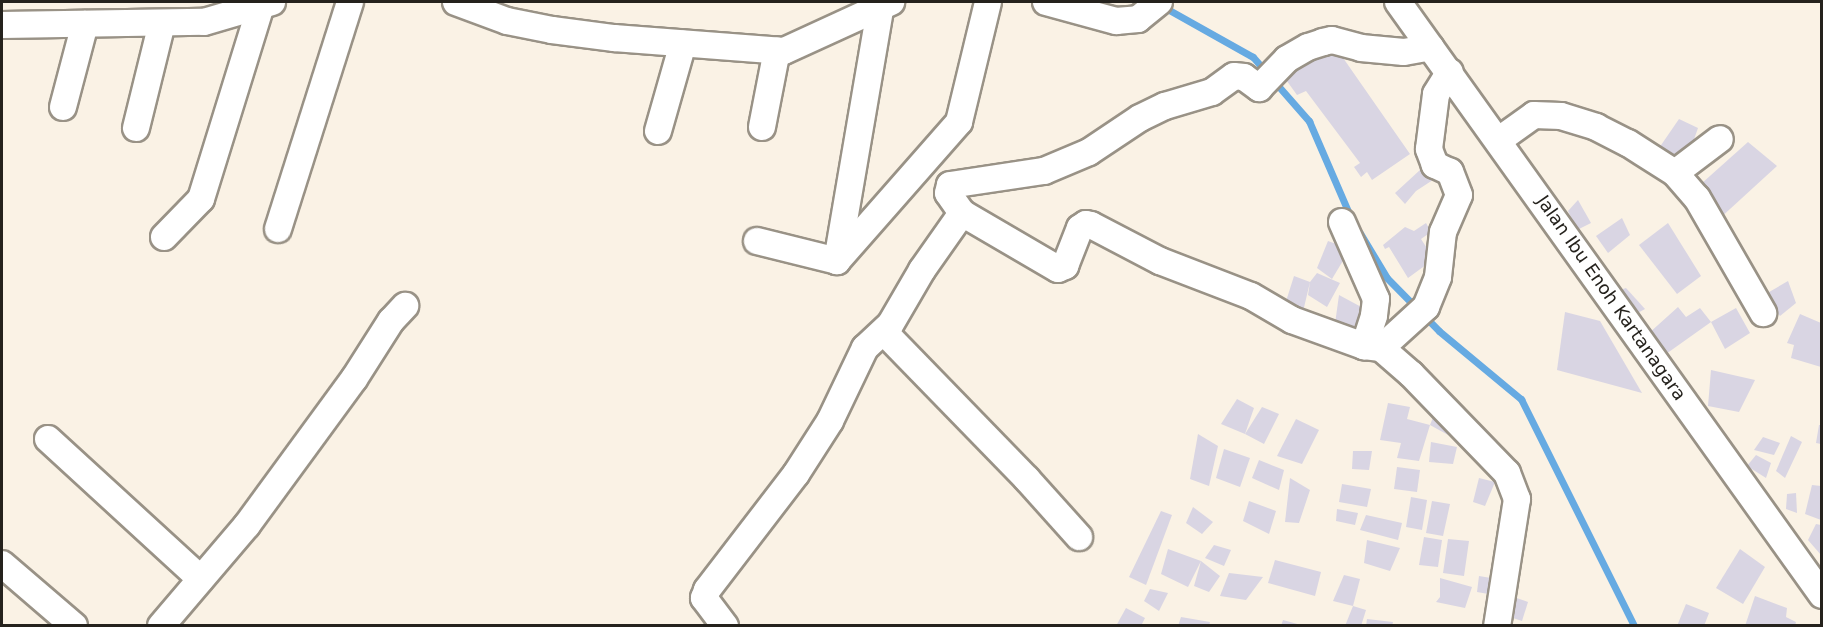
<!DOCTYPE html>
<style>
body{margin:0}
#map{position:relative;width:1823px;height:627px;overflow:hidden;background:#faf2e5;font-family:"DejaVu Sans",sans-serif}
div>[style]{position:absolute}
.stream>*{height:7px;margin:-3.5px;padding:0 3.5px;transform-origin:3.5px;border-radius:3.5px;background:#66aae2}
.building>*{inset:0;background:#d9d5e3}
.roads{filter:drop-shadow(2px 0 #999286) drop-shadow(-2px 0 #999286) drop-shadow(0 2px #999286) drop-shadow(0 -2px #999286)}
.street>*{height:26px;margin:-13px;padding:0 13px;transform-origin:13px;border-radius:13px;background:#fff}
span{translate:-50% -50%;white-space:nowrap;text-align:center;line-height:1.15;-webkit-text-stroke:4.5px #fff;paint-order:stroke}
.street-label{font-size:18px;color:#25221d}
.frame{position:absolute;inset:0;border:3px solid #25221d;pointer-events:none}
</style>
<div id="map">
<div class="stream">
<i style="left:1162px;top:6px;width:104px;rotate:29.3deg"></i>
<i style="left:1253px;top:57px;width:20px;rotate:49deg"></i>
<i style="left:1273px;top:80px;width:55px;rotate:48.7deg"></i>
<i style="left:1309px;top:121px;width:106px;rotate:66.6deg"></i>
<i style="left:1360px;top:233px;width:52px;rotate:59deg"></i>
<i style="left:1387px;top:278px;width:74px;rotate:45.5deg"></i>
<i style="left:1439px;top:331px;width:107px;rotate:39.7deg"></i>
<i style="left:1521px;top:399px;width:254px;rotate:63.5deg"></i>
</div>
<div class="building">
<i style="clip-path:polygon(1332px 42px,1410px 154px,1372px 180px,1367px 172px,1361px 177px,1354px 167px,1360px 163px,1306px 91px,1297px 95px,1284px 77px,1311px 53px)"></i>
<i style="clip-path:polygon(1679px 119px,1698px 128px,1685px 165px,1657px 151px)"></i>
<i style="clip-path:polygon(1748px 142px,1777px 166px,1718px 220px,1692px 192px)"></i>
<i style="clip-path:polygon(1434px 168px,1439px 176px,1416px 191px,1405px 204px,1395px 193px,1420px 170px,1426px 175px)"></i>
<i style="clip-path:polygon(1578px 200px,1591px 223px,1577px 230px,1568px 211px)"></i>
<i style="clip-path:polygon(1622px 218px,1630px 235px,1608px 253px,1596px 236px)"></i>
<i style="clip-path:polygon(1426px 223px,1431px 232px,1421px 239px,1434px 259px,1408px 278px,1389px 247px,1385px 249px,1383px 245px,1405px 227px,1414px 231px)"></i>
<i style="clip-path:polygon(1668px 223px,1701px 276px,1677px 294px,1639px 245px)"></i>
<i style="clip-path:polygon(1328px 241px,1350px 249px,1332px 279px,1317px 268px)"></i>
<i style="clip-path:polygon(1317px 273px,1340px 283px,1327px 307px,1308px 295px,1310px 282px,1302px 316px,1282px 314px,1294px 276px,1310px 282px)"></i>
<i style="clip-path:polygon(1788px 281px,1796px 303px,1780px 316px,1764px 295px)"></i>
<i style="clip-path:polygon(1626px 288px,1645px 309px,1634px 315px,1617px 291px)"></i>
<i style="clip-path:polygon(1339px 295px,1365px 309px,1352px 339px,1334px 331px)"></i>
<i style="clip-path:polygon(1678px 307px,1686px 317px,1700px 308px,1711px 322px,1736px 308px,1750px 333px,1725px 349px,1711px 322px,1666px 354px,1648px 334px)"></i>
<i style="clip-path:polygon(1565px 312px,1600px 321px,1642px 393px,1557px 370px)"></i>
<i style="clip-path:polygon(1800px 314px,1821px 323px,1821px 367px,1791px 358px,1794px 345px,1787px 343px)"></i>
<i style="clip-path:polygon(1711px 370px,1755px 380px,1739px 412px,1708px 406px)"></i>
<i style="clip-path:polygon(1237px 399px,1254px 408px,1245px 434px,1221px 424px)"></i>
<i style="clip-path:polygon(1388px 403px,1410px 407px,1407px 419px,1430px 425px,1419px 461px,1397px 458px,1401px 443px,1380px 440px)"></i>
<i style="clip-path:polygon(1262px 407px,1279px 414px,1264px 444px,1245px 434px)"></i>
<i style="clip-path:polygon(1434px 415px,1441px 418px,1450px 436px,1430px 425px)"></i>
<i style="clip-path:polygon(1296px 419px,1319px 430px,1302px 464px,1277px 456px)"></i>
<i style="clip-path:polygon(1819px 425px,1821px 425px,1821px 444px,1816px 443px)"></i>
<i style="clip-path:polygon(1198px 434px,1218px 446px,1209px 486px,1190px 479px)"></i>
<i style="clip-path:polygon(1791px 436px,1802px 442px,1785px 478px,1776px 471px)"></i>
<i style="clip-path:polygon(1763px 437px,1780px 443px,1774px 455px,1754px 450px)"></i>
<i style="clip-path:polygon(1431px 442px,1457px 447px,1453px 464px,1429px 462px)"></i>
<i style="clip-path:polygon(1224px 449px,1250px 458px,1240px 487px,1216px 478px)"></i>
<i style="clip-path:polygon(1353px 451px,1372px 451px,1369px 470px,1352px 469px)"></i>
<i style="clip-path:polygon(1756px 455px,1771px 463px,1766px 478px,1747px 466px)"></i>
<i style="clip-path:polygon(1259px 460px,1284px 470px,1279px 490px,1252px 478px)"></i>
<i style="clip-path:polygon(1397px 467px,1420px 470px,1417px 492px,1394px 489px)"></i>
<i style="clip-path:polygon(1290px 478px,1310px 490px,1299px 523px,1285px 522px)"></i>
<i style="clip-path:polygon(1479px 478px,1495px 482px,1485px 506px,1473px 502px)"></i>
<i style="clip-path:polygon(1342px 484px,1371px 489px,1367px 507px,1339px 502px)"></i>
<i style="clip-path:polygon(1812px 485px,1821px 486px,1821px 520px,1805px 514px)"></i>
<i style="clip-path:polygon(1796px 493px,1797px 513px,1786px 509px,1787px 494px)"></i>
<i style="clip-path:polygon(1411px 497px,1427px 500px,1422px 530px,1406px 527px)"></i>
<i style="clip-path:polygon(1249px 501px,1276px 511px,1269px 534px,1243px 521px)"></i>
<i style="clip-path:polygon(1432px 501px,1450px 504px,1443px 536px,1426px 533px)"></i>
<i style="clip-path:polygon(1193px 507px,1213px 522px,1202px 534px,1186px 523px)"></i>
<i style="clip-path:polygon(1337px 509px,1358px 513px,1355px 525px,1336px 521px)"></i>
<i style="clip-path:polygon(1161px 511px,1172px 515px,1146px 585px,1129px 577px)"></i>
<i style="clip-path:polygon(1366px 515px,1402px 523px,1398px 540px,1360px 530px)"></i>
<i style="clip-path:polygon(1816px 524px,1821px 525px,1821px 555px,1808px 540px)"></i>
<i style="clip-path:polygon(1424px 537px,1442px 540px,1438px 567px,1419px 565px)"></i>
<i style="clip-path:polygon(1448px 539px,1469px 541px,1464px 576px,1443px 573px)"></i>
<i style="clip-path:polygon(1367px 540px,1400px 548px,1390px 571px,1364px 563px)"></i>
<i style="clip-path:polygon(1214px 545px,1231px 550px,1224px 566px,1205px 558px)"></i>
<i style="clip-path:polygon(1168px 549px,1201px 561px,1220px 576px,1209px 592px,1194px 586px,1201px 561px,1188px 587px,1161px 574px)"></i>
<i style="clip-path:polygon(1740px 549px,1765px 567px,1743px 604px,1716px 588px)"></i>
<i style="clip-path:polygon(1275px 560px,1321px 572px,1315px 596px,1268px 583px)"></i>
<i style="clip-path:polygon(1229px 573px,1263px 577px,1246px 600px,1220px 596px)"></i>
<i style="clip-path:polygon(1344px 575px,1360px 579px,1353px 606px,1333px 601px)"></i>
<i style="clip-path:polygon(1479px 576px,1497px 579px,1494px 595px,1477px 592px)"></i>
<i style="clip-path:polygon(1440px 578px,1472px 587px,1465px 608px,1436px 602px,1440px 597px)"></i>
<i style="clip-path:polygon(1150px 589px,1168px 593px,1159px 611px,1144px 601px)"></i>
<i style="clip-path:polygon(1511px 596px,1528px 602px,1522px 621px,1504px 615px)"></i>
<i style="clip-path:polygon(1755px 596px,1787px 608px,1786px 617px,1796px 622px,1795px 626px,1745px 626px)"></i>
<i style="clip-path:polygon(1686px 604px,1709px 613px,1704px 626px,1677px 626px)"></i>
<i style="clip-path:polygon(1353px 606px,1366px 610px,1361px 626px,1345px 626px)"></i>
<i style="clip-path:polygon(1126px 608px,1145px 618px,1141px 626px,1116px 626px)"></i>
<i style="clip-path:polygon(1181px 617px,1210px 622px,1209px 626px,1178px 626px)"></i>
<i style="clip-path:polygon(1367px 619px,1393px 622px,1392px 626px,1366px 626px)"></i>
<i style="clip-path:polygon(1283px 620px,1301px 625px,1301px 626px,1281px 626px)"></i>
</div>
<div class="roads">
<div class="street">
<i style="left:456px;top:2px;width:54px;rotate:20.4deg"></i>
<i style="left:507px;top:21px;width:46px;rotate:11.3deg"></i>
<i style="left:552px;top:30px;width:63px;rotate:7.4deg"></i>
<i style="left:614px;top:38px;width:170px;rotate:4.4deg"></i>
<i style="left:784px;top:51px;width:118px;rotate:-24.6deg"></i>
<i style="left:1046px;top:2px;width:73px;rotate:15.2deg"></i>
<i style="left:1116px;top:21px;width:22px;rotate:-5deg"></i>
<i style="left:1138px;top:19px;width:27px;rotate:-39deg"></i>
<i style="left:1398px;top:2px;width:729px;rotate:54.43deg"></i>
<i style="left:881px;top:4px;width:261px;rotate:99.7deg"></i>
<i style="left:837px;top:261px;width:185px;rotate:-48.7deg"></i>
<i style="left:959px;top:122px;width:123px;rotate:-76.4deg"></i>
<i style="left:2px;top:25px;width:202px;rotate:-0.9deg"></i>
<i style="left:204px;top:22px;width:71px;rotate:-16.4deg"></i>
<i style="left:63px;top:107px;width:86px;rotate:-75.2deg"></i>
<i style="left:762px;top:127px;width:78px;rotate:-79deg"></i>
<i style="left:136px;top:128px;width:108px;rotate:-76.1deg"></i>
<i style="left:658px;top:131px;width:91px;rotate:-74.1deg"></i>
<i style="left:1499px;top:140px;width:43px;rotate:-35.5deg"></i>
<i style="left:1534px;top:115px;width:27px;rotate:2deg"></i>
<i style="left:1561px;top:116px;width:37px;rotate:17deg"></i>
<i style="left:1596px;top:127px;width:36px;rotate:27deg"></i>
<i style="left:1628px;top:143px;width:56px;rotate:32.6deg"></i>
<i style="left:1675px;top:173px;width:33px;rotate:49deg"></i>
<i style="left:1697px;top:198px;width:133px;rotate:60.1deg"></i>
<i style="left:1675px;top:173px;width:56px;rotate:-37.1deg"></i>
<i style="left:962px;top:213px;width:111px;rotate:30.3deg"></i>
<i style="left:1058px;top:269px;width:8px;rotate:-23deg"></i>
<i style="left:1065px;top:266px;width:41px;rotate:-68.5deg"></i>
<i style="left:1080px;top:228px;width:7px;rotate:-34deg"></i>
<i style="left:1086px;top:224px;width:5px;rotate:11deg"></i>
<i style="left:1091px;top:225px;width:78px;rotate:27.6deg"></i>
<i style="left:1160px;top:261px;width:97px;rotate:21deg"></i>
<i style="left:1251px;top:296px;width:48px;rotate:30.3deg"></i>
<i style="left:1292px;top:320px;width:77px;rotate:19.9deg"></i>
<i style="left:1364px;top:346px;width:17px;rotate:7deg"></i>
<i style="left:1381px;top:348px;width:61px;rotate:-42.3deg"></i>
<i style="left:1426px;top:307px;width:32px;rotate:-68deg"></i>
<i style="left:1438px;top:277px;width:45px;rotate:-83.7deg"></i>
<i style="left:1443px;top:232px;width:40px;rotate:-66.6deg"></i>
<i style="left:1459px;top:195px;width:25px;rotate:-111deg"></i>
<i style="left:1450px;top:172px;width:17px;rotate:-155deg"></i>
<i style="left:1435px;top:165px;width:17px;rotate:-111deg"></i>
<i style="left:1429px;top:149px;width:55px;rotate:-82.7deg"></i>
<i style="left:1436px;top:94px;width:26px;rotate:-58deg"></i>
<i style="left:1342px;top:222px;width:84px;rotate:66.2deg"></i>
<i style="left:1376px;top:299px;width:17px;rotate:97deg"></i>
<i style="left:1374px;top:316px;width:32px;rotate:108deg"></i>
<i style="left:278px;top:229px;width:238px;rotate:-72.4deg"></i>
<i style="left:164px;top:237px;width:53px;rotate:-45.8deg"></i>
<i style="left:201px;top:199px;width:203px;rotate:-72.8deg"></i>
<i style="left:757px;top:241px;width:82px;rotate:14deg"></i>
<i style="left:884px;top:332px;width:205px;rotate:45.8deg"></i>
<i style="left:1027px;top:479px;width:78px;rotate:48.1deg"></i>
<i style="left:1381px;top:348px;width:40px;rotate:41deg"></i>
<i style="left:1411px;top:374px;width:138px;rotate:45.9deg"></i>
<i style="left:1507px;top:473px;width:28px;rotate:69deg"></i>
<i style="left:1517px;top:499px;width:129px;rotate:98.9deg"></i>
<i style="left:48px;top:439px;width:207px;rotate:42.5deg"></i>
<i style="left:2px;top:564px;width:95px;rotate:40.7deg"></i>
<i style="left:161px;top:626px;width:133px;rotate:-49.6deg"></i>
<i style="left:247px;top:525px;width:181px;rotate:-53.8deg"></i>
<i style="left:354px;top:379px;width:69px;rotate:-57.5deg"></i>
<i style="left:391px;top:321px;width:21px;rotate:-47deg"></i>
<i style="left:725px;top:626px;width:35px;rotate:-127deg"></i>
<i style="left:704px;top:598px;width:9px;rotate:-69deg"></i>
<i style="left:707px;top:590px;width:146px;rotate:-52.5deg"></i>
<i style="left:796px;top:474px;width:63px;rotate:-57.3deg"></i>
<i style="left:830px;top:421px;width:81px;rotate:-64.4deg"></i>
<i style="left:865px;top:348px;width:34px;rotate:-43deg"></i>
<i style="left:890px;top:325px;width:64px;rotate:-59.8deg"></i>
<i style="left:922px;top:270px;width:70px;rotate:-54.9deg"></i>
<i style="left:962px;top:213px;width:24px;rotate:-125deg"></i>
<i style="left:948px;top:193px;width:8px;rotate:-76deg"></i>
<i style="left:950px;top:185px;width:95px;rotate:-8.5deg"></i>
<i style="left:1044px;top:171px;width:49px;rotate:-22.9deg"></i>
<i style="left:1089px;top:152px;width:61px;rotate:-33.7deg"></i>
<i style="left:1140px;top:118px;width:28px;rotate:-26deg"></i>
<i style="left:1165px;top:106px;width:49px;rotate:-16.6deg"></i>
<i style="left:1212px;top:92px;width:27px;rotate:-36deg"></i>
<i style="left:1234px;top:76px;width:10px;rotate:6deg"></i>
<i style="left:1244px;top:77px;width:19px;rotate:36deg"></i>
<i style="left:1259px;top:88px;width:40px;rotate:-46deg"></i>
<i style="left:1287px;top:59px;width:24px;rotate:-30deg"></i>
<i style="left:1308px;top:47px;width:16px;rotate:-18deg"></i>
<i style="left:1323px;top:42px;width:9px;rotate:-13deg"></i>
<i style="left:1332px;top:40px;width:30px;rotate:15deg"></i>
<i style="left:1361px;top:48px;width:43px;rotate:5.3deg"></i>
<i style="left:1404px;top:52px;width:27px;rotate:-10deg"></i>
</div>
</div>
<div class="street-label">
<span style="left:1611px;top:298px;rotate:55deg">Jalan Ibu Enoh Kartanagara</span>
</div>
<div class="frame"></div>
</div>
